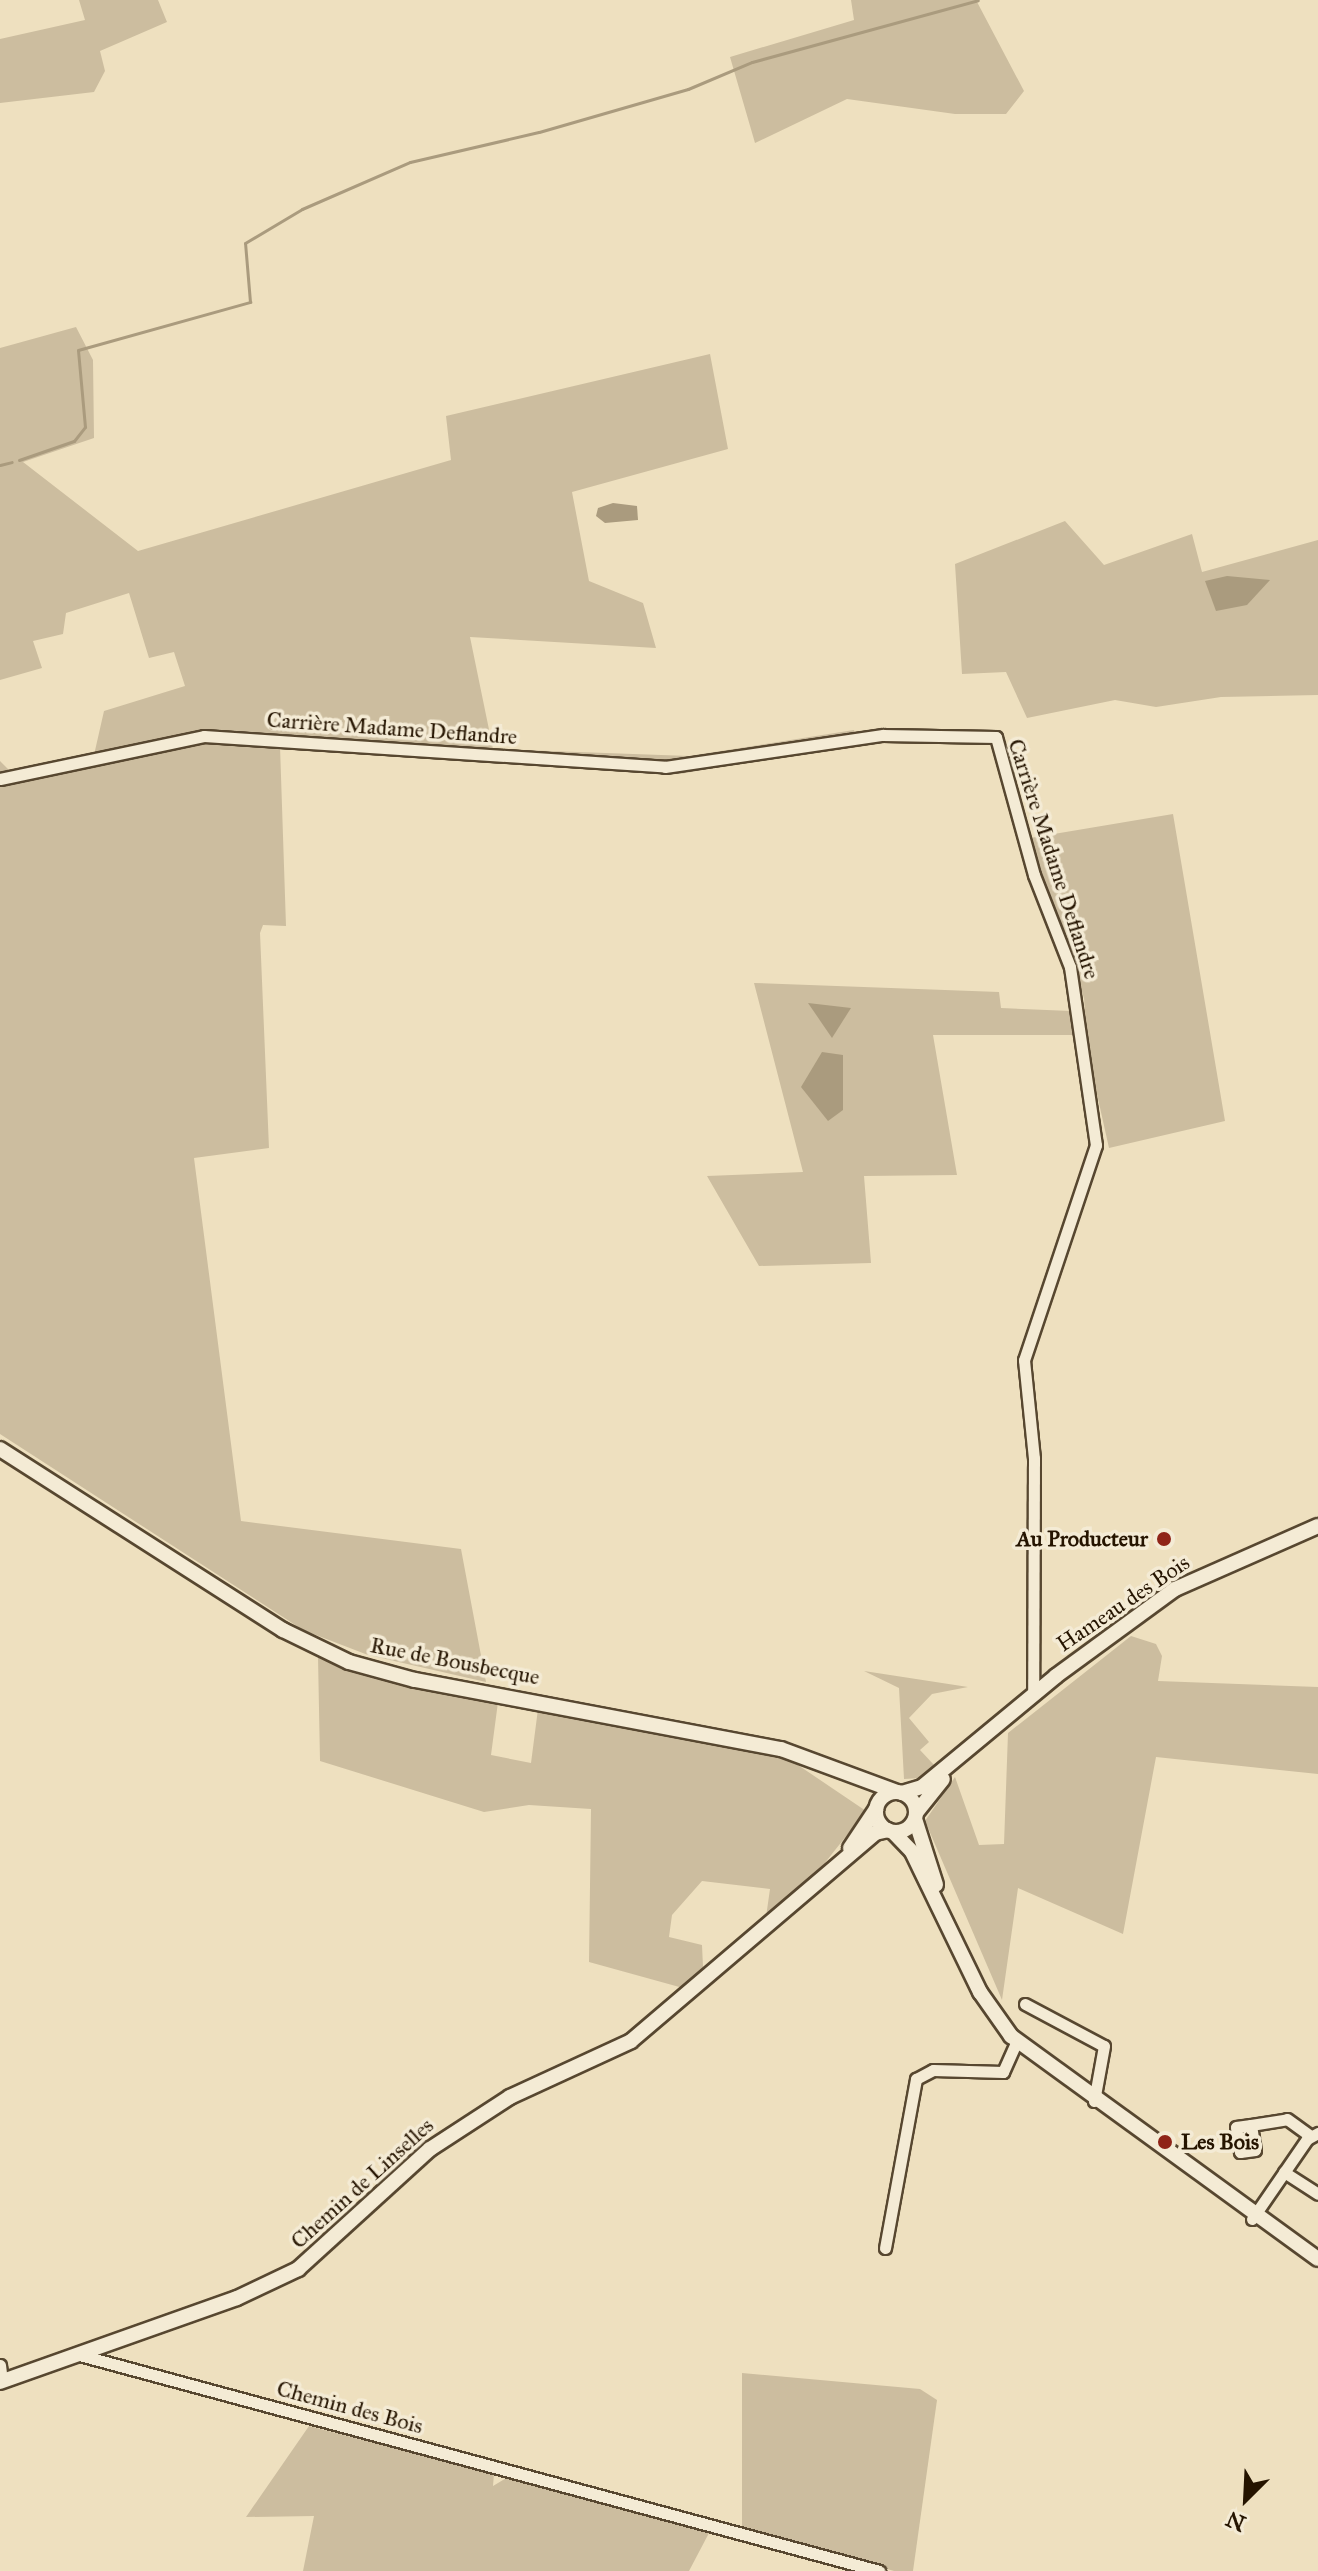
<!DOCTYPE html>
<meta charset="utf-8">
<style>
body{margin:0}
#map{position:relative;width:1318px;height:2571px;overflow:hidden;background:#eee0bf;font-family:"IM FELL Great Primer",serif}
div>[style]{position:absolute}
.green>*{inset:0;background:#ccbd9f}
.water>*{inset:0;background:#aa9b7e}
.stream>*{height:3px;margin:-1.5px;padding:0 1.5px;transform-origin:1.5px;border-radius:1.5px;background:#aa9b7e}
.roads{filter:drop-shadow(2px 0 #574730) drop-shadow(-2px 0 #574730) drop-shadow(0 2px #574730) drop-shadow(0 -2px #574730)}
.minor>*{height:11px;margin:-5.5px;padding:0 5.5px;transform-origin:5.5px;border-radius:5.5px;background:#f4ebd5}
.tertiary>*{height:14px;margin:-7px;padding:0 7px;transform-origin:7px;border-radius:7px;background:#f4ebd5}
.tertiary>.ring{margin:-7px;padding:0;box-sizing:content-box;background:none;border:14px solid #f4ebd5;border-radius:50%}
.dots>*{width:22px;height:22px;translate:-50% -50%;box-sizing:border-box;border:4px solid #f4ebd5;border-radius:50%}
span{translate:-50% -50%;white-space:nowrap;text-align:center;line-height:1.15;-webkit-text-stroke:7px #f4ebd5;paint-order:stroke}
.street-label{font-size:22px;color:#251400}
.poi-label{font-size:22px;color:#251400;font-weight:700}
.right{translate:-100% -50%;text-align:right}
.left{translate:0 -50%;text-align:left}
.north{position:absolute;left:1206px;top:2459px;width:80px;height:80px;-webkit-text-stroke:6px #f4ebd5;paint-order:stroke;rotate:204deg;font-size:22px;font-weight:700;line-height:32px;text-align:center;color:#251400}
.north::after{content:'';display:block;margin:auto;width:28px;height:36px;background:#251400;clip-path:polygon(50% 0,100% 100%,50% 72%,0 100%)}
</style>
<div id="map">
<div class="green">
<i style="clip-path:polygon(79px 0,158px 0,167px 22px,100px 51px,105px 71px,94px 92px,0 103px,0 39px,85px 20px)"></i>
<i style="clip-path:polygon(851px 0,976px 0,1024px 91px,1006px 114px,955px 114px,847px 99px,755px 143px,730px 57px,854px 20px)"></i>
<i style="clip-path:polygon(76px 327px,93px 360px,94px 438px,23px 462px,138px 551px,451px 460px,446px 416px,710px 354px,728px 449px,572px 492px,589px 581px,643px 603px,656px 648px,470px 637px,493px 749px,689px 756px,854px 730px,857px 742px,680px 774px,280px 746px,286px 926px,263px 925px,260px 933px,269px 1148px,194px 1158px,241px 1521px,461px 1549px,486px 1682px,368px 1655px,303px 1630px,0 1434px,0 761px,11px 772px,94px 755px,104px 711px,185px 686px,174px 652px,149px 658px,129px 593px,66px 613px,63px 634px,33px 641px,42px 668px,0 680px,0 348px)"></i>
<i style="clip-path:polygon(1065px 521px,1104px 565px,1192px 534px,1202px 572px,1318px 540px,1318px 695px,1221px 697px,1156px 707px,1115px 700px,1027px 718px,1006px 672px,962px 674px,955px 564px)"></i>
<i style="clip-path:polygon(1173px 814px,1225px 1121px,1109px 1148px,1088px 1054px,1084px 998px,1030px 838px)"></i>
<i style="clip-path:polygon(754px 983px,999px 992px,1001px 1008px,1071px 1011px,1073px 1035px,933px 1035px,957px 1175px,864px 1176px,871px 1263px,759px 1266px,707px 1176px,803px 1172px)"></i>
<i style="clip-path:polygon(1131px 1636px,1156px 1644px,1162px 1656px,1158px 1681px,1318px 1687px,1318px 1774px,1156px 1757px,1123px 1934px,1018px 1888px,1002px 2000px,925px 1821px,955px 1777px,979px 1845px,1004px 1844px,1008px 1733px)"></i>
<i style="clip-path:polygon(318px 1657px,377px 1678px,498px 1702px,491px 1755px,531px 1763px,538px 1709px,792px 1761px,866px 1811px,824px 1864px,766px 1917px,770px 1889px,702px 1881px,672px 1915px,669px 1937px,702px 1945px,703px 1967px,683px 1988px,589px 1962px,591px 1809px,529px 1805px,484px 1812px,320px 1761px)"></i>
<i style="clip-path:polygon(864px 1671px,968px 1687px,932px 1694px,909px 1718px,929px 1742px,920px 1750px,935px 1766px,922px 1778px,904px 1779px,899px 1688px)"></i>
<i style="clip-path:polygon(742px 2373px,920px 2389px,937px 2400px,913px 2571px,894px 2571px,742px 2527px)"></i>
<i style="clip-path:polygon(309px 2426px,494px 2474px,493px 2486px,508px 2477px,709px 2533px,689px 2571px,303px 2571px,314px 2516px,246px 2517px)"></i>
</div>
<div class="water">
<i style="clip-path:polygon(613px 503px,637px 506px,638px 520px,605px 523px,596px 516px,598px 508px)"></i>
<i style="clip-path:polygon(1227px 576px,1270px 580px,1247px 605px,1216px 611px,1205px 581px)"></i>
<i style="clip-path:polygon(808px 1003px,851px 1008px,832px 1038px)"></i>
<i style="clip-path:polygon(822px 1052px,843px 1055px,843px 1110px,828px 1121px,801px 1087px)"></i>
</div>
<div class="stream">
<i style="left:19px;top:460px;width:58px;rotate:-19.1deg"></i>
<i style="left:74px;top:441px;width:18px;rotate:-52deg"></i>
<i style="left:85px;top:427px;width:77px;rotate:-95.2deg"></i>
<i style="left:78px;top:350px;width:179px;rotate:-15.6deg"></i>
<i style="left:250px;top:302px;width:59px;rotate:-94.8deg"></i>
<i style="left:245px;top:243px;width:66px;rotate:-30.8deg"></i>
<i style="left:302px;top:209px;width:118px;rotate:-23.5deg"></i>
<i style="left:410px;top:162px;width:132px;rotate:-13.1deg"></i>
<i style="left:539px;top:132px;width:155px;rotate:-16.1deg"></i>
<i style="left:688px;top:89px;width:69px;rotate:-22.9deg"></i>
<i style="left:752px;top:62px;width:234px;rotate:-15.3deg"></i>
<i style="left:0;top:465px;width:12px;rotate:-14deg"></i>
</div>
<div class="roads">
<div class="minor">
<i style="left:0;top:779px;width:208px;rotate:-11.9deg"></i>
<i style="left:204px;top:736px;width:462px;rotate:3.8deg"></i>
<i style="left:665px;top:767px;width:220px;rotate:-8.4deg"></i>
<i style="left:883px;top:735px;width:113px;rotate:1deg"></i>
<i style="left:996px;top:737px;width:143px;rotate:74.6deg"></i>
<i style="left:1034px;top:875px;width:99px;rotate:68.6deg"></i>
<i style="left:1070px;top:967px;width:180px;rotate:81.7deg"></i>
<i style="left:1096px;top:1145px;width:227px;rotate:108.5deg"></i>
<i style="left:1024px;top:1360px;width:99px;rotate:84.2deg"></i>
<i style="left:1034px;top:1458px;width:237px;rotate:90.2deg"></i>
<i style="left:1025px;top:2004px;width:89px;rotate:28deg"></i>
<i style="left:1104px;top:2046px;width:56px;rotate:100.3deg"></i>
<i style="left:1251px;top:2125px;width:25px;rotate:81deg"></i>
<i style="left:1255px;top:2150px;width:15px;rotate:172deg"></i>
<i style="left:1240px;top:2152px;width:25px;rotate:-99deg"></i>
<i style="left:1236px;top:2127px;width:15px;rotate:-8deg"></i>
<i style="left:1251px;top:2125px;width:36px;rotate:-9deg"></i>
<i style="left:1287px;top:2119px;width:29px;rotate:36deg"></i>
<i style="left:1284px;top:2172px;width:40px;rotate:32.9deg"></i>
<i style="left:1252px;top:2219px;width:97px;rotate:-55.5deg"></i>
<i style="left:1307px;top:2139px;width:13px;rotate:-29deg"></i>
<i style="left:885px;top:2248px;width:172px;rotate:-79.6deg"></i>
<i style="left:916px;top:2079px;width:19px;rotate:-28deg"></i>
<i style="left:933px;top:2070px;width:70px;rotate:1.6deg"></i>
<i style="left:1003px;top:2072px;width:34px;rotate:-66deg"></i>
<i style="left:76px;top:2354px;width:832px;rotate:15.12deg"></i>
<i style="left:0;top:2365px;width:16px;rotate:83deg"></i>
</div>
<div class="tertiary">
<i style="left:0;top:1449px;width:336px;rotate:32.6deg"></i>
<i style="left:283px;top:1630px;width:73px;rotate:25.9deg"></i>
<i style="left:349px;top:1662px;width:68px;rotate:15.3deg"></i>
<i style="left:415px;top:1680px;width:372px;rotate:10.7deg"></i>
<i style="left:781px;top:1749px;width:124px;rotate:20.3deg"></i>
<i class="ring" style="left:876px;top:1792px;width:26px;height:26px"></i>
<i style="left:902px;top:1793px;width:21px;rotate:-17deg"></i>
<i style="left:922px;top:1787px;width:174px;rotate:-39.6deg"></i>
<i style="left:1056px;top:1676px;width:147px;rotate:-36.2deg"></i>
<i style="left:1175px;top:1589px;width:156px;rotate:-23.8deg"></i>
<i style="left:916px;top:1813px;width:43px;rotate:-51.5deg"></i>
<i style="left:915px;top:1819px;width:69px;rotate:72.3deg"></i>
<i style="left:893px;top:1832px;width:28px;rotate:46deg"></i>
<i style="left:912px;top:1852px;width:156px;rotate:64.1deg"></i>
<i style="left:980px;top:1992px;width:54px;rotate:54.8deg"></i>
<i style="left:1011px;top:2036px;width:379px;rotate:36deg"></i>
<i style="left:850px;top:1848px;width:47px;rotate:-56.3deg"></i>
<i style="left:0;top:2382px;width:251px;rotate:-19.5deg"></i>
<i style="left:237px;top:2298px;width:68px;rotate:-25.4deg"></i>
<i style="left:298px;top:2269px;width:178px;rotate:-42.3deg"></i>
<i style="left:430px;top:2149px;width:95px;rotate:-33deg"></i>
<i style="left:510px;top:2097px;width:133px;rotate:-24.8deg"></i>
<i style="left:631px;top:2041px;width:321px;rotate:-40.4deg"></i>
<i style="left:875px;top:1833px;width:13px;rotate:-13deg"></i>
</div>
</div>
<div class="dots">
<i style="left:1164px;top:1539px;background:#8f2418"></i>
<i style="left:1165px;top:2142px;background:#8f2418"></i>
</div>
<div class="street-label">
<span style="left:392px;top:728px;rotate:4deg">Carrière Madame Deflandre</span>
<span style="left:1054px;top:859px;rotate:72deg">Carrière Madame Deflandre</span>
<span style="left:1123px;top:1603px;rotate:-34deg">Hameau des Bois</span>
<span style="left:455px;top:1661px;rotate:11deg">Rue de Bousbecque</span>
<span style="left:362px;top:2183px;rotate:-42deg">Chemin de Linselles</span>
<span style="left:350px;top:2407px;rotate:15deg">Chemin des Bois</span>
</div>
<div class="poi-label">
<span class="right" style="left:1148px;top:1539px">Au Producteur</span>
<span class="left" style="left:1181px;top:2142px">Les Bois</span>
</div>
<div class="north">N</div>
</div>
